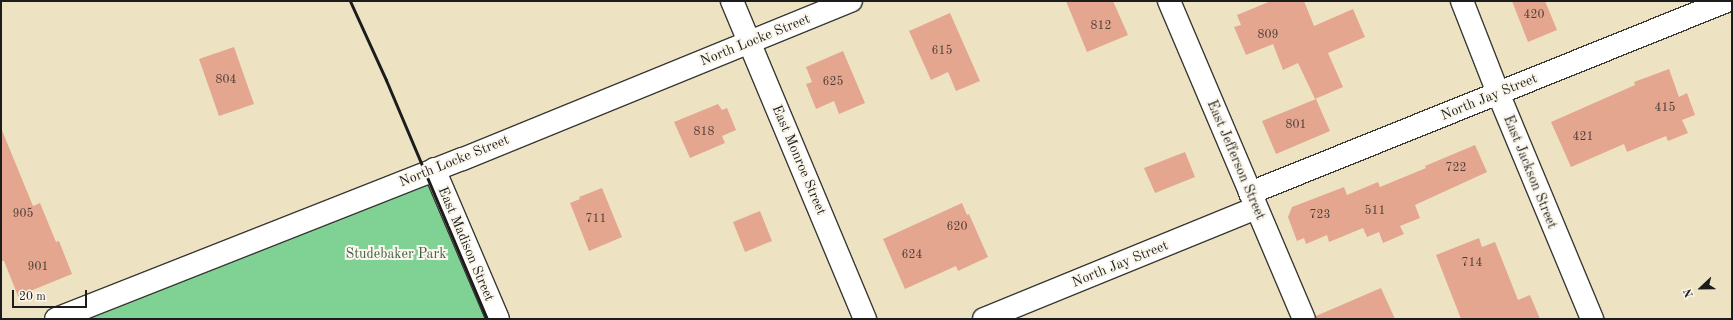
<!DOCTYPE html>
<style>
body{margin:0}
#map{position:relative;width:1733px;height:320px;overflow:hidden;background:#ede3c3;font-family:"Old Standard TT",serif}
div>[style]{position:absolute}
.green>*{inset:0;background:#7fd294}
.building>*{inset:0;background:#e4a68e}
.roads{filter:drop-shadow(1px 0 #3b3a35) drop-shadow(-1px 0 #3b3a35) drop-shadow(0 1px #3b3a35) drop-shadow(0 -1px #3b3a35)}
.street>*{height:22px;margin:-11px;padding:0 11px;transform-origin:11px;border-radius:11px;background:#fff}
.secondary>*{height:22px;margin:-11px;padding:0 11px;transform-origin:11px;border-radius:11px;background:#fff}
.rail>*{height:3px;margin:-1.5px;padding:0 1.5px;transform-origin:1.5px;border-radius:1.5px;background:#1c1c1c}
span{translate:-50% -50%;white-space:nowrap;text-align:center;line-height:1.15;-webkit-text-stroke:4px #fbf7ec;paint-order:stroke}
.number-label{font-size:12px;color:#4e3e38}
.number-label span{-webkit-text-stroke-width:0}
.street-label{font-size:14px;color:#1c1c1c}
.park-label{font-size:14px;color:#3f5c46}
.frame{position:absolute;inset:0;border:2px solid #1c1c1c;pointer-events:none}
.north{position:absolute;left:1681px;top:268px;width:40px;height:40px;-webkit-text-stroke:3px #fbf7ec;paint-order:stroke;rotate:248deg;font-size:11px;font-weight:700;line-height:16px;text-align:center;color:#1c1c1c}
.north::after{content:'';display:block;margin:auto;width:14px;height:18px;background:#1c1c1c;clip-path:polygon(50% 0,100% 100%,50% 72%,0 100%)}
.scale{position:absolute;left:12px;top:290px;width:75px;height:18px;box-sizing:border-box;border:2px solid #1c1c1c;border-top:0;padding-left:5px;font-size:12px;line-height:14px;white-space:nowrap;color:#1c1c1c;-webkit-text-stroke:3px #fbf7ec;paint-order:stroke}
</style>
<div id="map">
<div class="green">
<i style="clip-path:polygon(434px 169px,491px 319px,58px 319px)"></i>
</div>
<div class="building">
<i style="clip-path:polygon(1066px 1px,1113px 1px,1128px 35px,1087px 52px)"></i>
<i style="clip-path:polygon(1271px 1px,1304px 1px,1314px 26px,1353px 9px,1365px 37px,1328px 53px,1343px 87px,1315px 99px,1298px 63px,1283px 70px,1273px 44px,1246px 55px,1234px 27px,1241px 25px,1237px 15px)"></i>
<i style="clip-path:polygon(1512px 1px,1545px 1px,1557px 30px,1528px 42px)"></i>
<i style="clip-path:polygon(950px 13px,980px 81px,956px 91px,948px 72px,931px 80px,909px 31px)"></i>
<i style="clip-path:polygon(234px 47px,254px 104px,219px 116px,199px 59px)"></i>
<i style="clip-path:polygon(843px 51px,865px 103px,839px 114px,834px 101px,816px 109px,806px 84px,812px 82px,806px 67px)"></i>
<i style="clip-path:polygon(1669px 69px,1679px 97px,1687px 93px,1695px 115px,1682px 120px,1688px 133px,1668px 141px,1666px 136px,1627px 152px,1624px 144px,1571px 167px,1551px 122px,1635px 85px,1634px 82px)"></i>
<i style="clip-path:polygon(1316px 99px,1330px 131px,1276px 154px,1262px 121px)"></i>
<i style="clip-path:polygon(718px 104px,722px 110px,727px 108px,736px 130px,722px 136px,725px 143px,690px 158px,674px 122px)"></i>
<i style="clip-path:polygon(1px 128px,33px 206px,40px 203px,56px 242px,59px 241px,72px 274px,18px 296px,4px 261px,1px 261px)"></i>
<i style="clip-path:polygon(1475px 145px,1487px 172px,1415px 205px,1420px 218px,1400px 226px,1404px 234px,1383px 243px,1379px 232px,1367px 237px,1363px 228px,1329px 242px,1327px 235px,1306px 244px,1304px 238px,1297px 241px,1288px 217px,1292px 207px,1344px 187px,1347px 195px,1378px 182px,1380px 187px,1426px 168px,1425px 166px)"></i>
<i style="clip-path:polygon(1185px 152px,1195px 177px,1155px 193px,1144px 168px)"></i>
<i style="clip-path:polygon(602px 188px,622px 237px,589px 251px,570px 203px,580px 199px,579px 197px)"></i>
<i style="clip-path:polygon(962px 203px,967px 215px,969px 214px,988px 257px,958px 271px,956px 266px,905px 289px,883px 239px)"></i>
<i style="clip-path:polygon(760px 211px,772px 241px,745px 252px,733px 222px)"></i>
<i style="clip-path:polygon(1479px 238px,1482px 247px,1495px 242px,1518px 300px,1530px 295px,1540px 319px,1461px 319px,1436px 255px)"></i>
<i style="clip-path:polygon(1381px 288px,1395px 319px,1316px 319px,1316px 316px)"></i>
</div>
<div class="roads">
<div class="street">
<i style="left:732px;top:1px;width:345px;rotate:67.3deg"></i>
<i style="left:1462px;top:1px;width:99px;rotate:68.6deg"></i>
<i style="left:1498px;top:93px;width:245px;rotate:67.4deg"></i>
<i style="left:434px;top:169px;width:163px;rotate:66.9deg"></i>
<i style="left:1250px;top:193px;width:514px;rotate:-21.93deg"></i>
<i style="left:984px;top:319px;width:294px;rotate:-22.2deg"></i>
</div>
<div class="secondary">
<i style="left:1169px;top:1px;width:345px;rotate:67deg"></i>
<i style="left:56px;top:319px;width:437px;rotate:-21.5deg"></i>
<i style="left:463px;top:159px;width:419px;rotate:-22.2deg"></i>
</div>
</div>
<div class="rail">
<i style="left:350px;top:1px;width:87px;rotate:65.5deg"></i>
<i style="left:386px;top:80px;width:259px;rotate:67.1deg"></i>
</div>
<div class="number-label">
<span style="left:1534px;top:16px">420</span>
<span style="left:1101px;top:27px">812</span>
<span style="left:1268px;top:36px">809</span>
<span style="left:942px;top:52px">615</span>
<span style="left:226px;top:81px">804</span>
<span style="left:833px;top:83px">625</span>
<span style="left:1665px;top:109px">415</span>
<span style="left:1296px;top:126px">801</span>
<span style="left:704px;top:133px">818</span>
<span style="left:1583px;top:138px">421</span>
<span style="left:1456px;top:169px">722</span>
<span style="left:1375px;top:212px">511</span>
<span style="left:23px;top:215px">905</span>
<span style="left:1320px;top:216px">723</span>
<span style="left:596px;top:220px">711</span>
<span style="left:957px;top:228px">620</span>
<span style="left:912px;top:256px">624</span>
<span style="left:1472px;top:264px">714</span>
<span style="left:38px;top:268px">901</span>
</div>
<div class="street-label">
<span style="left:755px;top:40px;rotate:-22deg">North Locke Street</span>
<span style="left:1489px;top:97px;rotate:-22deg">North Jay Street</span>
<span style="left:799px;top:160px;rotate:67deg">East Monroe Street</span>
<span style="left:1236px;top:160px;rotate:67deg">East Jefferson Street</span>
<span style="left:454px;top:161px;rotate:-22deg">North Locke Street</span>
<span style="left:1530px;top:172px;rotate:68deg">East Jackson Street</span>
<span style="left:466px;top:244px;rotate:67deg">East Madison Street</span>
<span style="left:1120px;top:264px;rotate:-22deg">North Jay Street</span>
</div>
<div class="park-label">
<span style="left:396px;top:254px">Studebaker Park</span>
</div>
<div class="frame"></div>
<div class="north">N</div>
<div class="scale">20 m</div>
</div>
